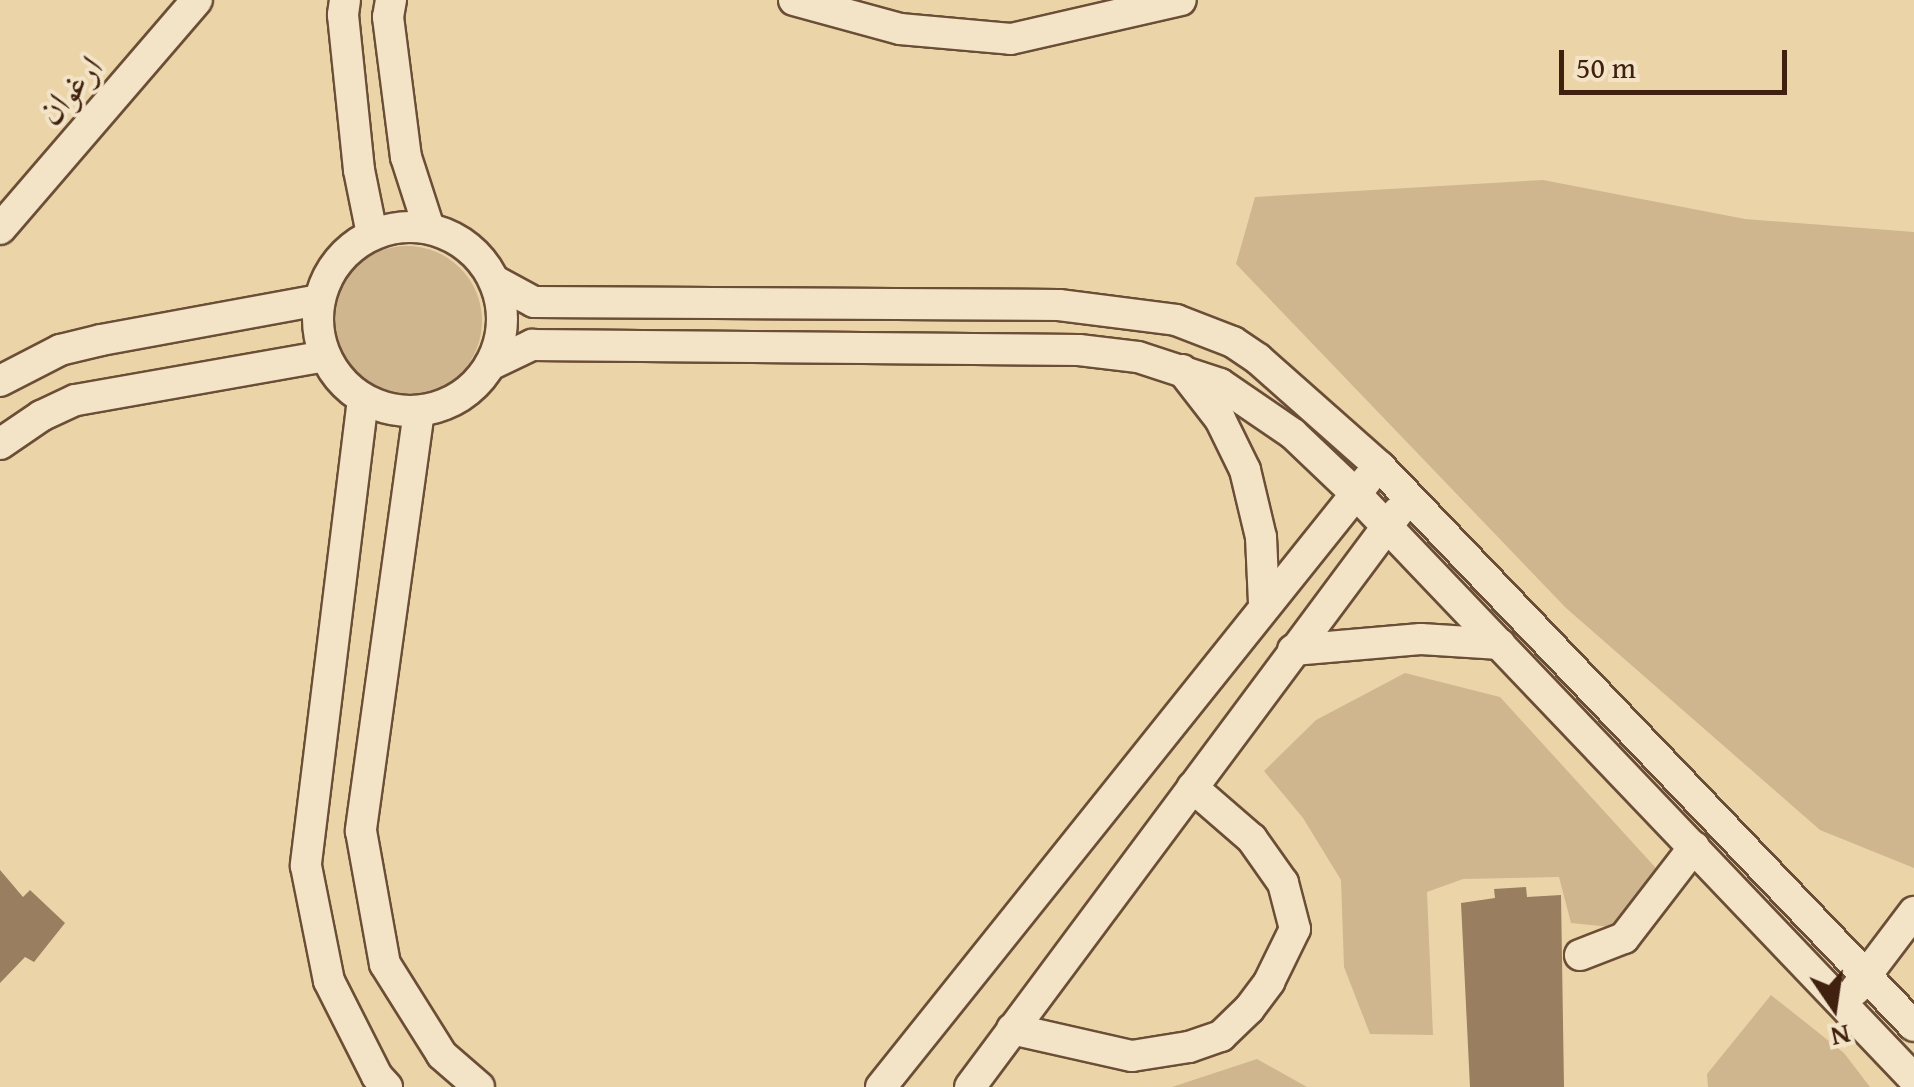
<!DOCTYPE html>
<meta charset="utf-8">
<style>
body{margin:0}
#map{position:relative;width:1914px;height:1087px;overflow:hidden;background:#ecd4a9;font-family:"Gentium Book Plus",Amiri,serif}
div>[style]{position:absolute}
.green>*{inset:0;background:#cfb68f}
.round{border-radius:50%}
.building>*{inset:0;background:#997e5f}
.roads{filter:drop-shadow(2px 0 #6b4e36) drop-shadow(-2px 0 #6b4e36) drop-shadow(0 2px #6b4e36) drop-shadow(0 -2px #6b4e36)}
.minor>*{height:30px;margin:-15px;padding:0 15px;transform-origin:15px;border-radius:15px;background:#f3e3c7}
.minor>.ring{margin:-15px;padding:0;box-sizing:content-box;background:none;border:30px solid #f3e3c7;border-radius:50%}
span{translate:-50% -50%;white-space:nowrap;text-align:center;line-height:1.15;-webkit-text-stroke:8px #f3e3c7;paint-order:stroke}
.street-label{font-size:35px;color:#40210f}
.north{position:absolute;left:1784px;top:957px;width:100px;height:100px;-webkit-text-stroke:8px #f3e3c7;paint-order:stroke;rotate:167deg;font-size:28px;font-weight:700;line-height:40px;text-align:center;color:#40210f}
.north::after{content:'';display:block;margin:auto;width:35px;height:45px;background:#40210f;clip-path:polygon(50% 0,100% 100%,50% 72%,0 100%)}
.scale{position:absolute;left:1559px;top:50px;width:228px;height:45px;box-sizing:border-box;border:5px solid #40210f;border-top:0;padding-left:12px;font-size:30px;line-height:35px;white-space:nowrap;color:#40210f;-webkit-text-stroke:8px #f3e3c7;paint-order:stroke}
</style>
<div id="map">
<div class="green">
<i style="clip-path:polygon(1543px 180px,1745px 219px,1914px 232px,1914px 868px,1820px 830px,1566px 608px,1236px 264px,1255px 197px)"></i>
<i class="round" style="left:332px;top:246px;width:150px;height:150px"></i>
<i style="clip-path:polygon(1405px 673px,1500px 697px,1665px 878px,1611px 927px,1571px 923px,1559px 877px,1463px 879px,1427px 892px,1433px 1035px,1370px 1034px,1344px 967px,1341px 880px,1303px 818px,1264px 771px,1316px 720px)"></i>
<i style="clip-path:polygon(1771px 995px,1844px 1053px,1870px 1087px,1708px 1087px,1707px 1074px)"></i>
<i style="clip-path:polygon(1257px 1059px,1307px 1087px,1172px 1087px)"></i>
</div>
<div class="building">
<i style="clip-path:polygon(0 870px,23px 897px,30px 890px,65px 923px,34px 962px,25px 957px,0 983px)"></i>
<i style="clip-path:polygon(1526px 887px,1527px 897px,1561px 895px,1564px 1087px,1470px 1087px,1461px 903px,1495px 898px,1494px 889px)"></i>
</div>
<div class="roads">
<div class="minor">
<i style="left:345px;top:0;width:15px;rotate:98deg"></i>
<i style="left:343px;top:15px;width:156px;rotate:84.1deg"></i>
<i style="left:359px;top:170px;width:65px;rotate:78.5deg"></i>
<i style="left:391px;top:0;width:17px;rotate:100deg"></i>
<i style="left:388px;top:17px;width:141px;rotate:82.7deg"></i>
<i style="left:406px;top:157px;width:75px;rotate:72.1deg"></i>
<i style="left:794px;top:0;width:110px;rotate:15.3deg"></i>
<i style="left:900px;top:29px;width:111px;rotate:5.1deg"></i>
<i style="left:1011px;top:39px;width:174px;rotate:-12.9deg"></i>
<i class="ring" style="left:318px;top:227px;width:154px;height:154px"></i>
<i style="left:0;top:229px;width:302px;rotate:-49.3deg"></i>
<i style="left:495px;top:281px;width:44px;rotate:28.3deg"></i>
<i style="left:534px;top:302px;width:525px;rotate:0.33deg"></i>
<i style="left:1059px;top:305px;width:118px;rotate:7.3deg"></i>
<i style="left:1176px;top:320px;width:61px;rotate:21.1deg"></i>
<i style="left:1233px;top:342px;width:30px;rotate:34deg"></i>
<i style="left:1258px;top:359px;width:163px;rotate:41.5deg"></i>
<i style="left:1380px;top:467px;width:773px;rotate:46.31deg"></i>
<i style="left:490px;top:365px;width:47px;rotate:-25.5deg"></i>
<i style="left:532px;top:345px;width:547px;rotate:0.52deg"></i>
<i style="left:1079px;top:350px;width:59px;rotate:6.8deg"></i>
<i style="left:1138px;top:357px;width:86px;rotate:18.2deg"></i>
<i style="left:1220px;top:384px;width:88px;rotate:34.4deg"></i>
<i style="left:1293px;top:434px;width:84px;rotate:43.6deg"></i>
<i style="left:1354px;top:492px;width:811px;rotate:46.35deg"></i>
<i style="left:1182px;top:370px;width:62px;rotate:52.2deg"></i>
<i style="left:1220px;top:419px;width:57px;rotate:63.9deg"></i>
<i style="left:1245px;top:470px;width:69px;rotate:76.6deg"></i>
<i style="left:1261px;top:537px;width:66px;rotate:87.4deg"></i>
<i style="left:0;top:381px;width:68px;rotate:-27.3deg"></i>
<i style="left:60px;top:350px;width:42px;rotate:-13.7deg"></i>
<i style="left:101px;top:340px;width:222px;rotate:-10.4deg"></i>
<i style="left:363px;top:399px;width:470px;rotate:97deg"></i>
<i style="left:306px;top:866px;width:117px;rotate:78.7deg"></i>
<i style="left:329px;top:981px;width:106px;rotate:63.2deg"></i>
<i style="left:377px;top:1076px;width:15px;rotate:48deg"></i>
<i style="left:419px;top:411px;width:424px;rotate:97.9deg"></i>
<i style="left:361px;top:831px;width:135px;rotate:79.8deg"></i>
<i style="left:385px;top:964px;width:107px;rotate:57.9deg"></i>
<i style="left:442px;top:1055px;width:49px;rotate:40.9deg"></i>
<i style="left:0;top:444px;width:50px;rotate:-34.3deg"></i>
<i style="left:41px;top:416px;width:38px;rotate:-25deg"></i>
<i style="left:76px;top:400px;width:253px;rotate:-10deg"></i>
<i style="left:1293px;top:650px;width:128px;rotate:-4.9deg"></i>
<i style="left:1421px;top:639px;width:79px;rotate:3.6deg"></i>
<i style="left:1580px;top:955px;width:47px;rotate:-21.1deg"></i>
<i style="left:1624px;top:938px;width:115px;rotate:-52.4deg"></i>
<i style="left:1855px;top:990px;width:98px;rotate:-52.9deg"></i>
<i style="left:1012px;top:1029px;width:123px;rotate:12.7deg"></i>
<i style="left:1132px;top:1056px;width:58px;rotate:-9deg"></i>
<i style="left:1189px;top:1047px;width:34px;rotate:-19deg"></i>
<i style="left:1221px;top:1036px;width:39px;rotate:-44deg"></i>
<i style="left:1249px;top:1009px;width:34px;rotate:-53deg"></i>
<i style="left:1269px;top:982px;width:59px;rotate:-63.9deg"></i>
<i style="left:1295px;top:929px;width:48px;rotate:-104.6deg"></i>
<i style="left:1283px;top:883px;width:54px;rotate:-125.2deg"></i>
<i style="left:1252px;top:839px;width:79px;rotate:-139.1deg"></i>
<i style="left:881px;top:1087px;width:778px;rotate:-51.32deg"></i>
<i style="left:970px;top:1087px;width:717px;rotate:-53.34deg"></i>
</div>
</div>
<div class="street-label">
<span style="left:70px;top:90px;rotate:-49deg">ارغوان</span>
</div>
<div class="north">N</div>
<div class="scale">50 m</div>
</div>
